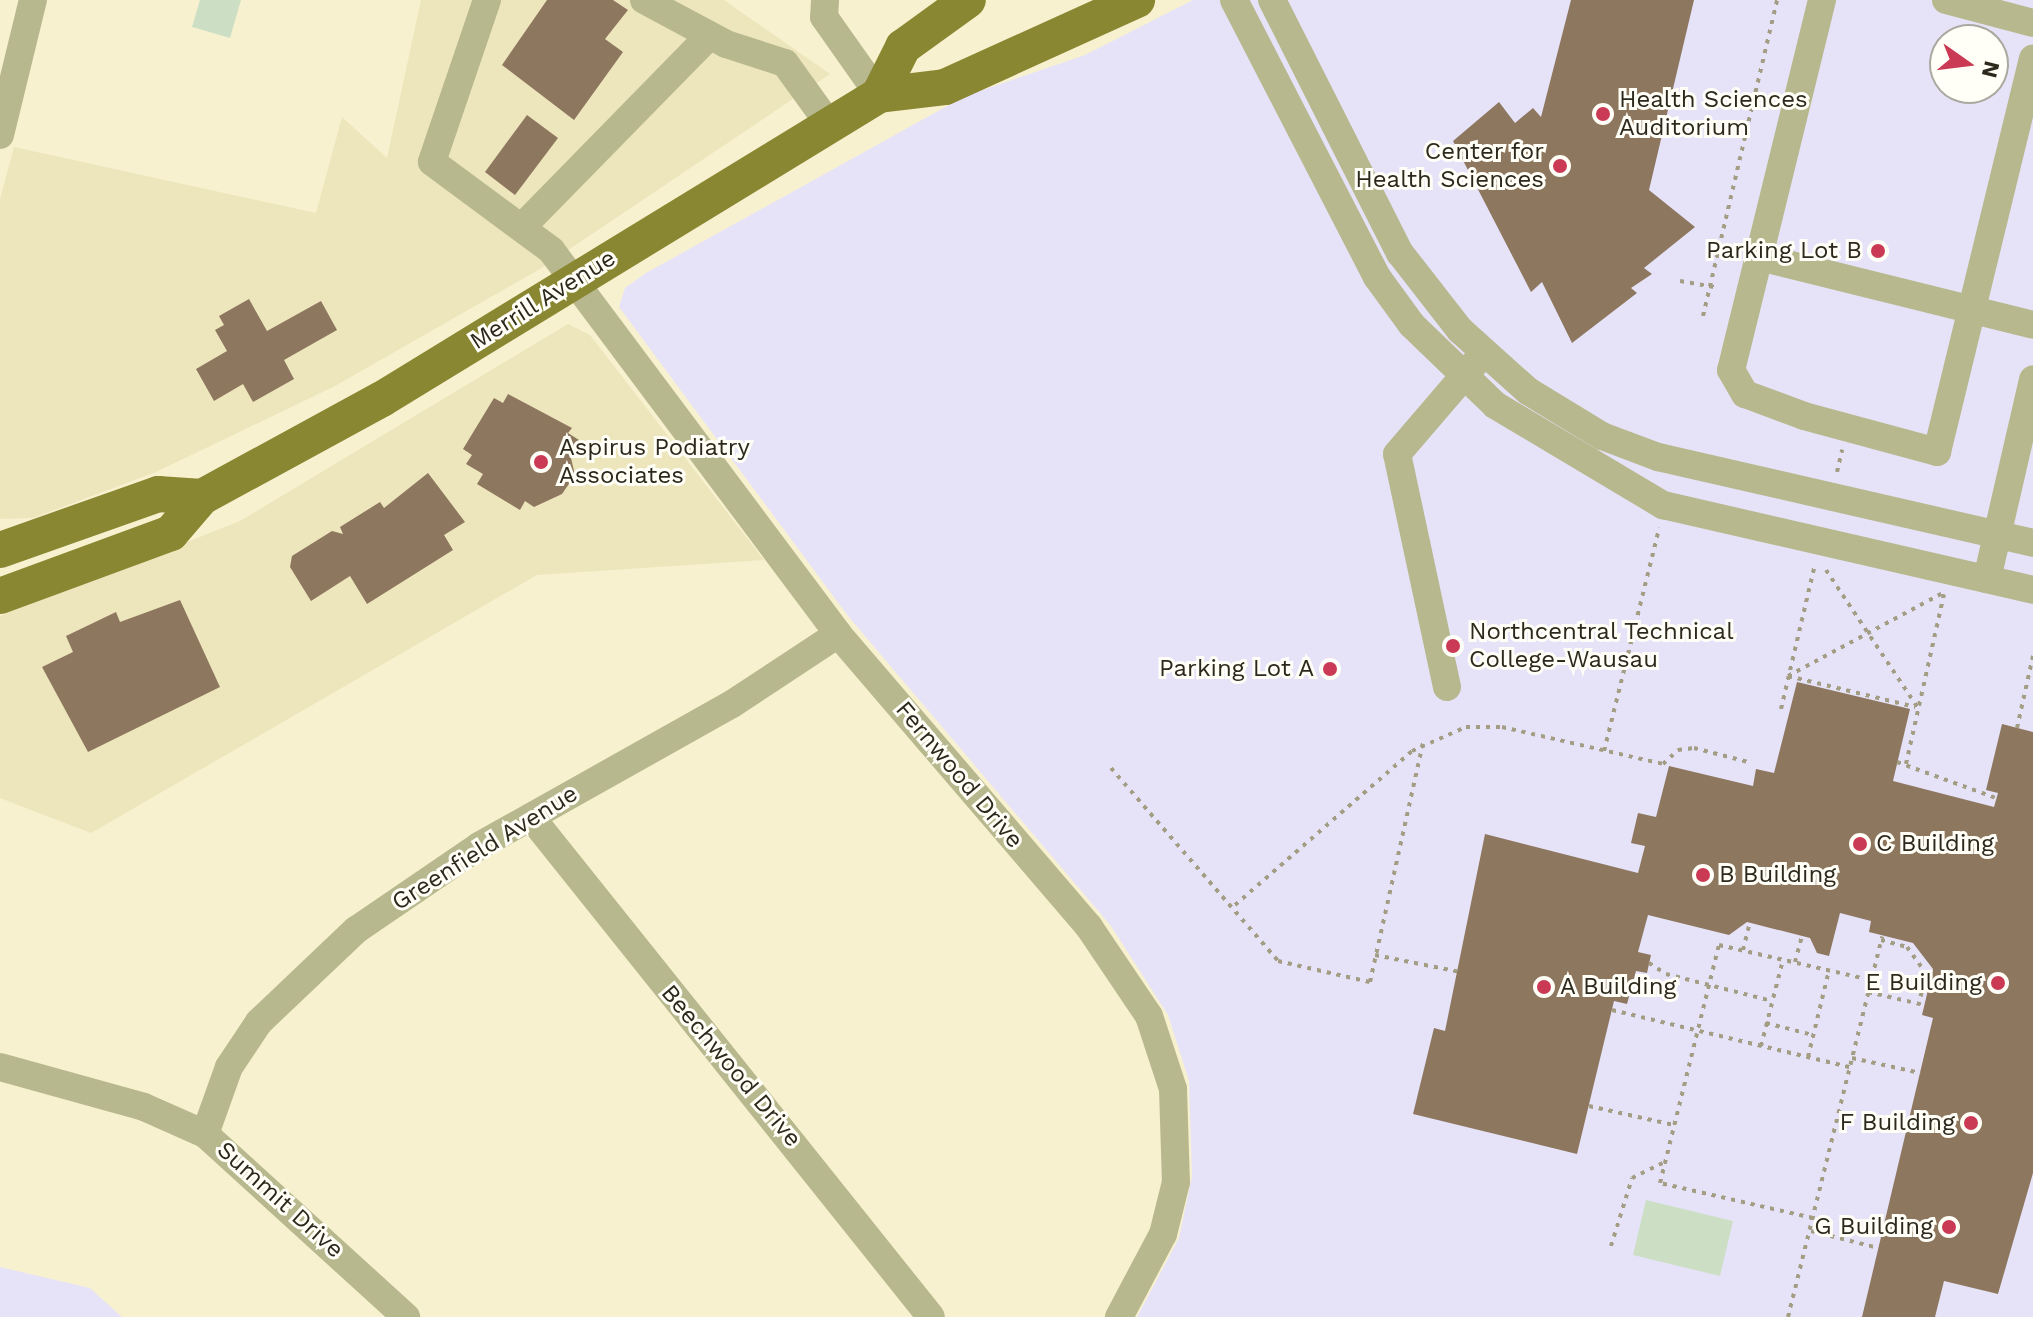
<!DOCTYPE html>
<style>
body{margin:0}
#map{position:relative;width:2033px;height:1317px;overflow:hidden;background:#f8f1cf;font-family:"Work Sans",sans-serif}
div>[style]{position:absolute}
.built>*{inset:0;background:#ede5bb}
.education>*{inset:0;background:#e6e3f9}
.green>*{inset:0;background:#ccdfc4}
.building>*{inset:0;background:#8e775f}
.path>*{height:4px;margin-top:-2px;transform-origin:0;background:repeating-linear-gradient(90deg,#a29d83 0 4px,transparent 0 10px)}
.minor>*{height:28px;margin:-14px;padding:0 14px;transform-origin:14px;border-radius:14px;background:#b8b88e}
.major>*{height:36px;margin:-18px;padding:0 18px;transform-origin:18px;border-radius:18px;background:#8a8732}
.dots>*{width:22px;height:22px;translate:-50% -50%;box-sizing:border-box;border:4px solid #fffef7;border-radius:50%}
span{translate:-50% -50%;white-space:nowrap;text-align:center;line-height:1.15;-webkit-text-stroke:6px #fffef7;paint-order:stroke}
.poi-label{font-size:24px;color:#2c291c}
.left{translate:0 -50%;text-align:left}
.right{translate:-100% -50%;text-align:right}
.street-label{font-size:24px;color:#2c291c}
.north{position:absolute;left:1929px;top:24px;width:80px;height:80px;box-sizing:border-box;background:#fffef7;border:2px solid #aba99f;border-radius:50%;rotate:104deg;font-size:22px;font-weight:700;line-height:32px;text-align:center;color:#2c291c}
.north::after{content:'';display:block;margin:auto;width:28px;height:36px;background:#ca3a55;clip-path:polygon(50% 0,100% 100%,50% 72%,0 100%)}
</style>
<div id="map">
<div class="built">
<i style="clip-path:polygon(421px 0,724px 0,830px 74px,540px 269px,335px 386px,156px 472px,33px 518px,0 519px,0 199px,14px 147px,316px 213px,342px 117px,387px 158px)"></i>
<i style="clip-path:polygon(568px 324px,590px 335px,764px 560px,537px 575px,91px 833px,0 798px,0 616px,240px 521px)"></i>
</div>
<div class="education">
<i style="clip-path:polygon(evenodd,1193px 0,2033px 0,2033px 1317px,1137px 1317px,1179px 1238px,1192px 1176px,1189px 1081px,1168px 1015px,1111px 926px,848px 616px,619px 307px,625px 288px,646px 273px,965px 96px,1085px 55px,1193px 0,1945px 40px,1993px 40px,1993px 88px,1945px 88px,1945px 40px)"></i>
<i style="clip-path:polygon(0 1267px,90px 1288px,122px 1317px,0 1317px)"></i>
</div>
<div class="green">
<i style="clip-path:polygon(200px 0,241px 0,230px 38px,192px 27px)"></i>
<i style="clip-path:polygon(1646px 1200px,1733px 1221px,1720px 1276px,1633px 1255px)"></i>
</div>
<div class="building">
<i style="clip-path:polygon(547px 0,613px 0,628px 10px,605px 39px,623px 52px,574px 120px,502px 65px)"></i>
<i style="clip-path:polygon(1571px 0,1694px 0,1649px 190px,1695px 227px,1644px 268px,1652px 274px,1631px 288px,1637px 293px,1572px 343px,1542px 282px,1531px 292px,1453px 141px,1499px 102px,1515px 123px,1533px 108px,1541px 117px)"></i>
<i style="clip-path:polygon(527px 115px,558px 138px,515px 195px,485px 172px)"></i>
<i style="clip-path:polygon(249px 299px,267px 331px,321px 301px,337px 330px,284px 360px,294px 379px,253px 402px,243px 384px,214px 401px,196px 369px,227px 351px,215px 330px,224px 325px,219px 316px)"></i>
<i style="clip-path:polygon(508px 394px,572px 428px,568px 433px,579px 440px,570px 454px,575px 475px,562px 494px,534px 507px,525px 501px,520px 510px,477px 484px,483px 474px,466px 464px,472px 455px,463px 449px,494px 398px,503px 403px)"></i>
<i style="clip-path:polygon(428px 473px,465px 522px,444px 535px,453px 550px,367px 604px,350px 576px,311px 601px,290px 567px,292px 556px,332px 531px,343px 534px,340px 527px,380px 502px,384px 508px)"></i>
<i style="clip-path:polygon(180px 600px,220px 687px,88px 752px,42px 667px,73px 652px,66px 636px,116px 612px,120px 622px)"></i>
<i style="clip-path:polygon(1797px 682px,1910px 709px,1893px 781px,1994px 807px,1998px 793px,1986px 790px,2002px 724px,2033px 732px,2033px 1173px,1998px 1294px,1944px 1281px,1935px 1317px,1862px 1317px,1933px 1018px,1922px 1015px,1933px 969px,1913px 943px,1869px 932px,1871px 921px,1840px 913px,1829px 956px,1817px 953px,1810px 938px,1747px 922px,1729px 935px,1648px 915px,1638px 952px,1651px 955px,1647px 973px,1636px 971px,1627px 1004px,1614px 1001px,1577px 1154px,1413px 1114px,1434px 1028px,1445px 1031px,1485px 834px,1638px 873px,1645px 846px,1631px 843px,1638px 813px,1656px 817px,1669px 766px,1753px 786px,1756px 769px,1774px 773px)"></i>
</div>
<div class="path">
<i style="left:1680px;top:281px;width:36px;rotate:10deg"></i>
<i style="left:1703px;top:316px;width:325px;rotate:-76.8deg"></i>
<i style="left:1837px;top:472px;width:23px;rotate:-77deg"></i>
<i style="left:1826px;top:570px;width:166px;rotate:56.3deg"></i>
<i style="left:1788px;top:676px;width:174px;rotate:-28.2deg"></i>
<i style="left:1788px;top:676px;width:131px;rotate:13.7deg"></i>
<i style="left:1781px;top:709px;width:149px;rotate:-76.8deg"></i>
<i style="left:2017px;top:728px;width:74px;rotate:-77.5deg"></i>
<i style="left:1604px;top:751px;width:230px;rotate:-76.1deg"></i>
<i style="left:1897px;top:762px;width:105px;rotate:20deg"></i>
<i style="left:1906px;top:764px;width:174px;rotate:-77.4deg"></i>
<i style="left:1111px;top:768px;width:255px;rotate:49.1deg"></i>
<i style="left:1278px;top:961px;width:94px;rotate:12.9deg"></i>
<i style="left:1370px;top:982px;width:245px;rotate:-77.5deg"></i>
<i style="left:1235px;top:905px;width:235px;rotate:-41deg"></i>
<i style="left:1412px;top:751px;width:59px;rotate:-24deg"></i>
<i style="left:1466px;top:727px;width:36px"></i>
<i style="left:1502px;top:727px;width:165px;rotate:12.9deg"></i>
<i style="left:1663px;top:764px;width:21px;rotate:-43deg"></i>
<i style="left:1678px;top:750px;width:16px;rotate:-7deg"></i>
<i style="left:1694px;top:748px;width:56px;rotate:14.5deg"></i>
<i style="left:1881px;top:940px;width:27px;rotate:15deg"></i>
<i style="left:1907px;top:947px;width:32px;rotate:54deg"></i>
<i style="left:1926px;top:973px;width:32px;rotate:103deg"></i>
<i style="left:1743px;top:950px;width:29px;rotate:-76deg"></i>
<i style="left:1375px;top:955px;width:87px;rotate:11.3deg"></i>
<i style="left:1795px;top:962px;width:27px;rotate:-75deg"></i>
<i style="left:1649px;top:963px;width:20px;rotate:33deg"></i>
<i style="left:1666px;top:974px;width:109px;rotate:14.3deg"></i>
<i style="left:1868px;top:992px;width:57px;rotate:13.1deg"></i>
<i style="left:1612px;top:1010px;width:245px;rotate:13.5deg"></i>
<i style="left:1766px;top:1023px;width:49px;rotate:14.3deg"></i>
<i style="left:1761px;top:1046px;width:89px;rotate:-75.7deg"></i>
<i style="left:1808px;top:1057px;width:89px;rotate:-76.4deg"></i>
<i style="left:1852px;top:1058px;width:70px;rotate:12.4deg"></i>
<i style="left:1589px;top:1106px;width:87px;rotate:12.6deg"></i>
<i style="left:1813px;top:1218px;width:157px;rotate:-167.1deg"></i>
<i style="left:1660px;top:1183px;width:245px;rotate:-76.1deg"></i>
<i style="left:1719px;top:945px;width:156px;rotate:13deg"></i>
<i style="left:1811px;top:1231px;width:69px;rotate:14.2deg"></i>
<i style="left:1611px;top:1246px;width:71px;rotate:-72.8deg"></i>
<i style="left:1632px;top:1178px;width:37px;rotate:-26deg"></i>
<i style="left:1788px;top:1317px;width:392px;rotate:-76.1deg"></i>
</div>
<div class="minor">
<i style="left:487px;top:0;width:171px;rotate:108.8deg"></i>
<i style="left:432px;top:162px;width:148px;rotate:36.5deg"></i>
<i style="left:551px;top:250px;width:479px;rotate:53.2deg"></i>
<i style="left:838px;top:634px;width:386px;rotate:49.4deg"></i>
<i style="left:1089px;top:927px;width:107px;rotate:56deg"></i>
<i style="left:1149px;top:1016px;width:77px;rotate:71.8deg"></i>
<i style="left:1173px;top:1089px;width:93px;rotate:88.2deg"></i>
<i style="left:1176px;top:1182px;width:54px;rotate:104deg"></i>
<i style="left:1163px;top:1234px;width:94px;rotate:117.9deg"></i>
<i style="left:644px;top:0;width:93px;rotate:28.2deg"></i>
<i style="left:726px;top:44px;width:62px;rotate:17.9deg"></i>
<i style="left:785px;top:63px;width:75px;rotate:54.2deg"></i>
<i style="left:825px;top:0;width:17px;rotate:93deg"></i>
<i style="left:824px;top:17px;width:95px;rotate:54.8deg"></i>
<i style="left:1234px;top:0;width:312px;rotate:62.7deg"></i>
<i style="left:1377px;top:277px;width:59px;rotate:53.9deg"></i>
<i style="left:1412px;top:325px;width:115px;rotate:43.9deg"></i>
<i style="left:1495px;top:405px;width:196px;rotate:30.8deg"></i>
<i style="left:1663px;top:505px;width:380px;rotate:12.9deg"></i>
<i style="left:1272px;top:0;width:284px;rotate:63.2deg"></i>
<i style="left:1400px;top:253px;width:98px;rotate:52.1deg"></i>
<i style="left:1460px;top:330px;width:91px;rotate:41.9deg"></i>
<i style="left:1528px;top:391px;width:87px;rotate:31.3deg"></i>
<i style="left:1602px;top:436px;width:60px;rotate:20.6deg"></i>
<i style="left:1658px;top:457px;width:385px;rotate:12.9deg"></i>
<i style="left:1822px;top:0;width:381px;rotate:103.8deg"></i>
<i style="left:1731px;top:370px;width:28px;rotate:60deg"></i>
<i style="left:1745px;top:394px;width:63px;rotate:20.4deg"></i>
<i style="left:1804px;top:416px;width:138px;rotate:15.1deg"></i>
<i style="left:1937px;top:452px;width:405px;rotate:-76.3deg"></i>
<i style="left:1946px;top:0;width:90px;rotate:14.8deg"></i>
<i style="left:0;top:135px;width:139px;rotate:-76.3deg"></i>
<i style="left:524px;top:225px;width:264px;rotate:-45.6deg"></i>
<i style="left:1759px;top:257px;width:282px;rotate:13.9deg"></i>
<i style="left:1987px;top:579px;width:205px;rotate:-77deg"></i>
<i style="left:1447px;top:687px;width:238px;rotate:-102.1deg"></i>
<i style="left:1397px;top:454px;width:120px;rotate:-49.4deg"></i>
<i style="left:531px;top:817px;width:640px;rotate:51.34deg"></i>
<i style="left:0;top:1067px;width:149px;rotate:15.5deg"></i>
<i style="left:144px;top:1107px;width:67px;rotate:23.9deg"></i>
<i style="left:205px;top:1134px;width:272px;rotate:42.3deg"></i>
<i style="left:205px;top:1134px;width:71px;rotate:-70.3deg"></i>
<i style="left:229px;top:1067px;width:54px;rotate:-56.3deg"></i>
<i style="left:259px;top:1022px;width:134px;rotate:-43.5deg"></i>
<i style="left:356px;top:930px;width:149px;rotate:-34.3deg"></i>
<i style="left:479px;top:846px;width:290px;rotate:-29.3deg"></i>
<i style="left:732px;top:704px;width:127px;rotate:-33.4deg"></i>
</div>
<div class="major">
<i style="left:879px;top:95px;width:54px;rotate:-63.4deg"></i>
<i style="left:903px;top:47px;width:80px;rotate:-35.9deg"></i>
<i style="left:0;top:550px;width:168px;rotate:-19.5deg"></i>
<i style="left:158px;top:494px;width:44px;rotate:3.9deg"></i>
<i style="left:0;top:596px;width:182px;rotate:-20.2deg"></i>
<i style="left:171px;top:533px;width:48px;rotate:-49.3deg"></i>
<i style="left:202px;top:497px;width:205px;rotate:-28.6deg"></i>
<i style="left:382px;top:399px;width:583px;rotate:-31.45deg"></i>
<i style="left:879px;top:95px;width:66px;rotate:-6.9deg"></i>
<i style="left:945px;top:87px;width:211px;rotate:-24.4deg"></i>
</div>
<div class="dots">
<i style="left:1603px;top:114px;background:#ca3a55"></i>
<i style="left:1560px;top:166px;background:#ca3a55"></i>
<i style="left:1878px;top:251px;background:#ca3a55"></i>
<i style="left:541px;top:462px;background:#ca3a55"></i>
<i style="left:1453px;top:646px;background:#ca3a55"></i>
<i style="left:1330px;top:669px;background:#ca3a55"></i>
<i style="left:1860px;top:844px;background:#ca3a55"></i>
<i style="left:1703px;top:875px;background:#ca3a55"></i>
<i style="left:1998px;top:983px;background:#ca3a55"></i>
<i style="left:1544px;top:987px;background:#ca3a55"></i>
<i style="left:1971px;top:1123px;background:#ca3a55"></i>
<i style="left:1949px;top:1227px;background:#ca3a55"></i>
</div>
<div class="poi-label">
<span class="left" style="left:1619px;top:114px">Health Sciences<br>Auditorium</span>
<span class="right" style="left:1544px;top:166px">Center for<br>Health Sciences</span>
<span class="right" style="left:1862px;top:251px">Parking Lot B</span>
<span class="left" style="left:559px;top:462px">Aspirus Podiatry<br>Associates</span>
<span class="left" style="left:1469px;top:646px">Northcentral Technical<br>College-Wausau</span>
<span class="right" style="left:1314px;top:669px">Parking Lot A</span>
<span class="left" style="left:1876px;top:844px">C Building</span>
<span class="left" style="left:1719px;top:875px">B Building</span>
<span class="right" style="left:1982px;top:983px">E Building</span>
<span class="left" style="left:1560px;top:987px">A Building</span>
<span class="right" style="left:1955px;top:1123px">F Building</span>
<span class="right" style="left:1933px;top:1227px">G Building</span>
</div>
<div class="street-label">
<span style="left:543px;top:300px;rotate:-32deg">Merrill Avenue</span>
<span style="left:959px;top:775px;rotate:50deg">Fernwood Drive</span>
<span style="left:485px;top:848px;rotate:-32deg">Greenfield Avenue</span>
<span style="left:731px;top:1066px;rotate:50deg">Beechwood Drive</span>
<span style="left:280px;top:1200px;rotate:42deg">Summit Drive</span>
</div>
<div class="north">N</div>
</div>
